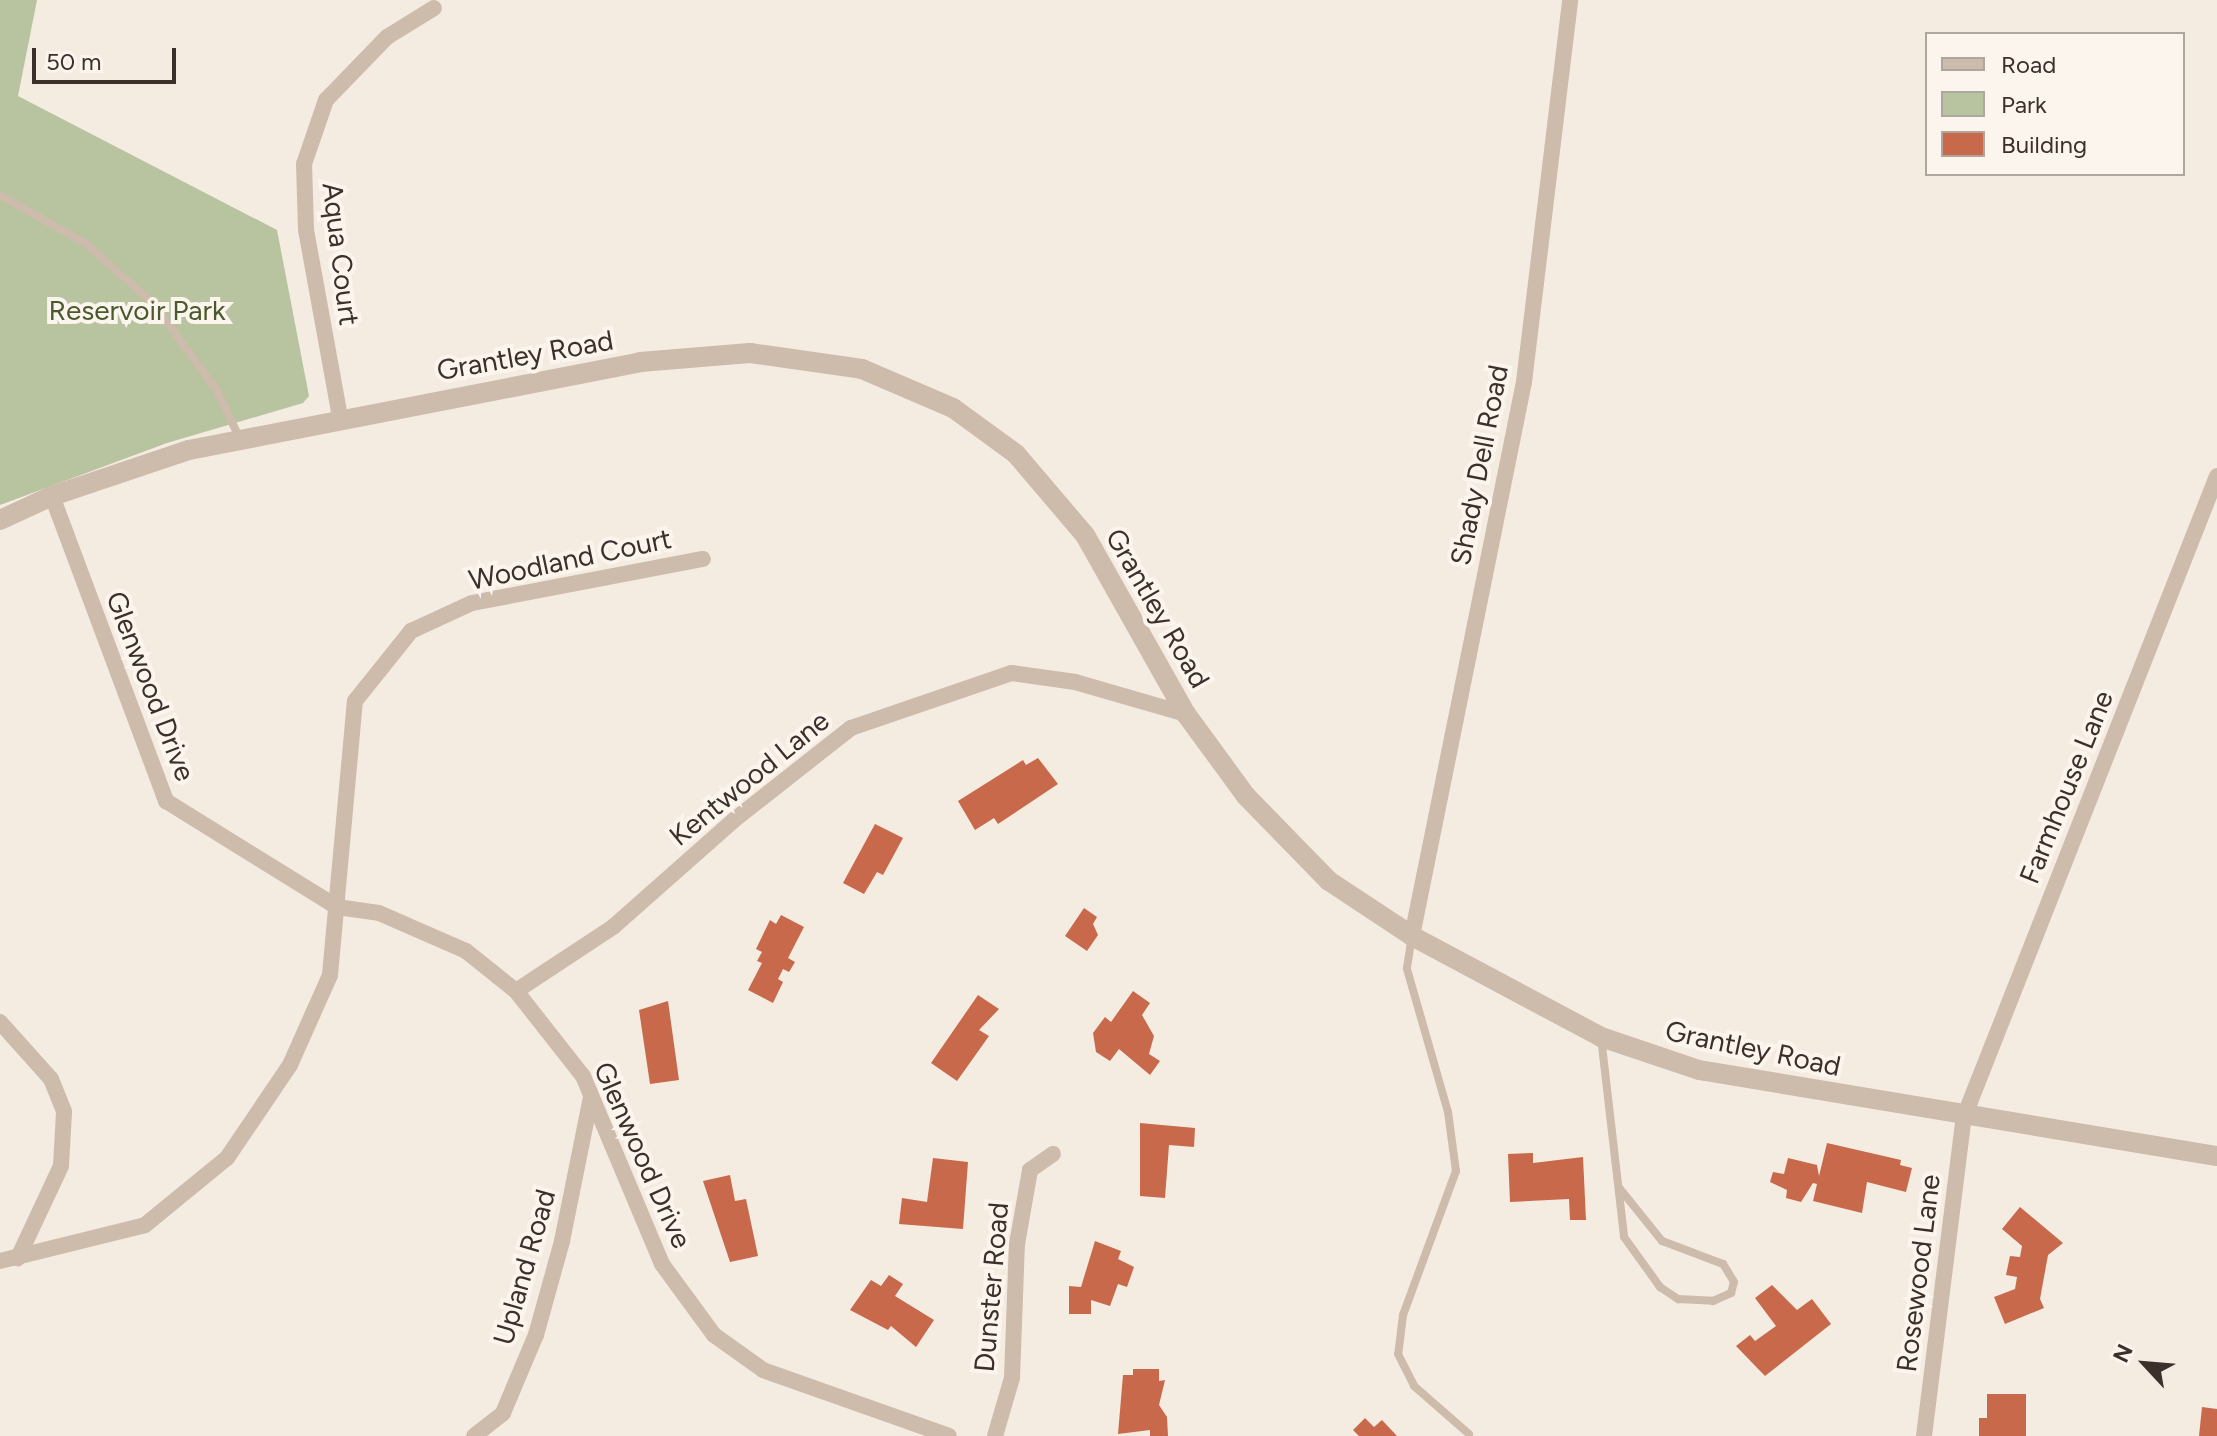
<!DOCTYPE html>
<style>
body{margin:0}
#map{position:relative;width:2217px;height:1436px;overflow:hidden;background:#f4ebe1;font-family:Figtree,sans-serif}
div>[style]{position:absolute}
.green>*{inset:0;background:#b8c4a0}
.building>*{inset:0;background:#c8694b}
.service>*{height:8px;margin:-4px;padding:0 4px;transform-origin:4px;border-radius:4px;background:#cdbbac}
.minor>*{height:16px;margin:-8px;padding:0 8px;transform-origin:8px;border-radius:8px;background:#cdbbac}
.tertiary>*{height:20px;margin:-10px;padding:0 10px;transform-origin:10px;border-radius:10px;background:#cdbbac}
span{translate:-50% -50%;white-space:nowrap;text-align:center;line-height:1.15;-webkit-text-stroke:8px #fbf5ee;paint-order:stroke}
.street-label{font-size:28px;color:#3b302b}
.park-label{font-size:28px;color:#4a5a2e}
.legend{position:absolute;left:1925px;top:32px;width:260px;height:144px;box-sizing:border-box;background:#fbf5ee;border:2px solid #aea6a0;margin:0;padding:10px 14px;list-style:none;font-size:24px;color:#3b302b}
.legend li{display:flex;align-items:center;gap:16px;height:40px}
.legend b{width:40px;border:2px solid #aea6a0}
.north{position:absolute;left:2105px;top:1324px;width:80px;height:80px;-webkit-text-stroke:6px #fbf5ee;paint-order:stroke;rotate:296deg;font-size:22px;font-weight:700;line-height:32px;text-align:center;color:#3b302b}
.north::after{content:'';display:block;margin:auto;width:28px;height:36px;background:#3b302b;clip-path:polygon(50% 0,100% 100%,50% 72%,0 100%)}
.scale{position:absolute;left:32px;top:48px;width:144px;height:36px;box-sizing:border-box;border:4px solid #3b302b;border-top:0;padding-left:10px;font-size:24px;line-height:28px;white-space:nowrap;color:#3b302b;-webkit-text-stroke:6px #fbf5ee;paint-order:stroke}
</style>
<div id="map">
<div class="green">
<i style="clip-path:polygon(0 0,37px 0,18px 96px,277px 230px,309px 396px,303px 403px,167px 443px,0 505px)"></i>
</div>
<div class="building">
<i style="clip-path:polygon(1038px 758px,1058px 784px,998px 824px,994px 818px,975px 830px,958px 801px,1023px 760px,1026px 765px)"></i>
<i style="clip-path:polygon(875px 824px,903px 838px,883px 875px,877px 872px,864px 894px,843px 883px)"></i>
<i style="clip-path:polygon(1084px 908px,1097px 917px,1093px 924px,1098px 935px,1087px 951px,1065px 936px)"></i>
<i style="clip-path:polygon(781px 915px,804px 927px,788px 958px,795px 962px,789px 972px,783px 969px,778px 979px,783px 982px,773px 1003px,748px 990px,762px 963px,757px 961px,762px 952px,756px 949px,770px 920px,776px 924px)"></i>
<i style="clip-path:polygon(1133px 991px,1150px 1003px,1142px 1015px,1154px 1036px,1149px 1054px,1160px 1061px,1150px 1075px,1119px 1049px,1110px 1061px,1096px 1052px,1093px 1033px,1105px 1017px,1111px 1022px)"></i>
<i style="clip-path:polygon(978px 995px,999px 1009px,979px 1030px,989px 1036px,957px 1081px,931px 1063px)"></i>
<i style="clip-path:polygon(668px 1001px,679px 1080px,650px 1084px,639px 1010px)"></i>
<i style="clip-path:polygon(1140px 1123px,1195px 1128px,1194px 1147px,1169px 1145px,1165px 1198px,1140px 1196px)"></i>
<i style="clip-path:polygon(1827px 1143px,1901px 1160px,1900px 1165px,1912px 1168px,1906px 1192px,1867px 1182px,1862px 1213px,1813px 1201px,1817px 1184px,1813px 1183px,1801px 1202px,1786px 1198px,1787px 1190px,1770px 1182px,1773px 1172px,1784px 1174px,1788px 1158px,1817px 1165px,1819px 1176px)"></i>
<i style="clip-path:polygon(1533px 1153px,1533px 1163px,1583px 1157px,1586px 1220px,1570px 1220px,1569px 1199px,1510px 1202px,1508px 1154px)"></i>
<i style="clip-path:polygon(933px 1158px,968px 1162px,963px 1229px,899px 1224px,902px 1198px,927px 1202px)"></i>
<i style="clip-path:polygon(730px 1175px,735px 1201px,746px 1199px,758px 1256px,730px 1262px,703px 1181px)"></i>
<i style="clip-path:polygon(2020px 1207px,2063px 1243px,2048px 1255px,2040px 1299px,2044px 1308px,2005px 1324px,1994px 1297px,2015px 1289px,2017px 1277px,2006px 1275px,2010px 1256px,2020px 1257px,2022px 1246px,2002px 1229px)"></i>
<i style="clip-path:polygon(1095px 1241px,1121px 1251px,1118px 1259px,1134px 1267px,1127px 1287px,1118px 1284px,1110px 1306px,1091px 1300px,1091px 1314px,1069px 1314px,1069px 1286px,1081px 1287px)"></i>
<i style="clip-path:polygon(889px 1275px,903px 1284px,895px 1296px,934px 1320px,916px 1347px,891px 1326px,888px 1330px,850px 1310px,871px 1280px,881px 1286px)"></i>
<i style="clip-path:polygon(1772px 1285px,1797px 1310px,1812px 1299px,1831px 1324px,1765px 1376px,1736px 1346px,1750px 1335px,1755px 1341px,1776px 1326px,1755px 1298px)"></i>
<i style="clip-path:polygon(1133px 1369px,1159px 1369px,1159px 1381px,1165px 1380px,1159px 1405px,1167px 1417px,1168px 1436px,1150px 1436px,1150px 1430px,1118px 1434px,1123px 1375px,1133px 1375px)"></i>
<i style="clip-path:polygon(1987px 1394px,2026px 1394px,2026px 1436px,1979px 1436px,1979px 1418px,1987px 1418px)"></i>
<i style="clip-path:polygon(2202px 1407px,2217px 1409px,2217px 1436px,2199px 1436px)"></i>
<i style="clip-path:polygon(1365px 1418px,1374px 1427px,1382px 1420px,1397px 1436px,1359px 1436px,1353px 1430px)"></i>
</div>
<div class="service">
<i style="left:0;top:195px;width:98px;rotate:29.5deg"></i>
<i style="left:85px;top:243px;width:91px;rotate:41.4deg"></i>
<i style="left:153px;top:303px;width:107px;rotate:53.8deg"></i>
<i style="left:216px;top:389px;width:55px;rotate:64.4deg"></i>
<i style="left:1412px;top:936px;width:33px;rotate:99deg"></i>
<i style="left:1407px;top:969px;width:149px;rotate:74deg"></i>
<i style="left:1448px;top:1112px;width:60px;rotate:82.3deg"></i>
<i style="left:1456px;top:1171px;width:153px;rotate:110.2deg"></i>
<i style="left:1403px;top:1315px;width:39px;rotate:97deg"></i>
<i style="left:1398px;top:1354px;width:36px;rotate:63deg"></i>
<i style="left:1414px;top:1386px;width:73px;rotate:41.1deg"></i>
<i style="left:1601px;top:1037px;width:201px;rotate:83.4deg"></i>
<i style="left:1624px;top:1237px;width:62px;rotate:54.2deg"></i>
<i style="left:1660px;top:1287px;width:22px;rotate:34deg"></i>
<i style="left:1678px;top:1299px;width:35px;rotate:3deg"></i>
<i style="left:1713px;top:1301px;width:20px;rotate:-24deg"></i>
<i style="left:1731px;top:1293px;width:11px;rotate:-75deg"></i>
<i style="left:1734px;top:1282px;width:21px;rotate:-121deg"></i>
<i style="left:1723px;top:1264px;width:65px;rotate:-159.3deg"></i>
<i style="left:1662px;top:1241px;width:67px;rotate:-128.9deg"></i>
</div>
<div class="minor">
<i style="left:340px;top:417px;width:190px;rotate:-100.3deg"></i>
<i style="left:306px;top:230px;width:66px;rotate:-91.7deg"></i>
<i style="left:304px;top:164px;width:68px;rotate:-71deg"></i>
<i style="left:326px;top:100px;width:88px;rotate:-45.9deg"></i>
<i style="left:387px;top:37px;width:55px;rotate:-31.7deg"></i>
<i style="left:52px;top:496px;width:326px;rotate:69.5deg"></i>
<i style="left:166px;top:801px;width:201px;rotate:31.8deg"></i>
<i style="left:337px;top:907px;width:42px;rotate:8.1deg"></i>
<i style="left:379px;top:913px;width:95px;rotate:23.6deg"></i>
<i style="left:466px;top:951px;width:64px;rotate:38.7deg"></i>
<i style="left:516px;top:991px;width:108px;rotate:51.8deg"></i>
<i style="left:583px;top:1076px;width:204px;rotate:67.2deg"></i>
<i style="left:662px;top:1264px;width:88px;rotate:53.8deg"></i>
<i style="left:714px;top:1335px;width:60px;rotate:35.5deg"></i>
<i style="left:763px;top:1370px;width:197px;rotate:19.5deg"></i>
<i style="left:1412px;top:936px;width:565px;rotate:-78.57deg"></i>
<i style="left:1524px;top:382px;width:385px;rotate:-83.1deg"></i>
<i style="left:516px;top:991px;width:116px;rotate:-33.4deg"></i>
<i style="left:613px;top:927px;width:162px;rotate:-41.5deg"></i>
<i style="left:734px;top:820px;width:149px;rotate:-38.2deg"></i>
<i style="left:851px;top:728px;width:170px;rotate:-18.9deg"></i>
<i style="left:1012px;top:673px;width:64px;rotate:8.1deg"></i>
<i style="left:1075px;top:682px;width:116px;rotate:16.1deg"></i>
<i style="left:0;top:1022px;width:76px;rotate:48.2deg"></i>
<i style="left:51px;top:1079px;width:35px;rotate:68deg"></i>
<i style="left:64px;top:1112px;width:54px;rotate:93.2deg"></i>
<i style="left:61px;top:1166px;width:102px;rotate:115.1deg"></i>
<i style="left:0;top:1261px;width:149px;rotate:-13.9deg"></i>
<i style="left:145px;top:1225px;width:106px;rotate:-39.3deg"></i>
<i style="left:227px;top:1158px;width:112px;rotate:-55.9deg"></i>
<i style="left:290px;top:1065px;width:98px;rotate:-66deg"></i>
<i style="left:330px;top:975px;width:275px;rotate:-84.8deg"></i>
<i style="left:355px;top:701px;width:90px;rotate:-51.3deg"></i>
<i style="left:411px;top:631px;width:67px;rotate:-24.7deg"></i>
<i style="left:472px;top:603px;width:235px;rotate:-10.8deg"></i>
<i style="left:474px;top:1436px;width:37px;rotate:-38deg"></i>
<i style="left:503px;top:1413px;width:85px;rotate:-67.1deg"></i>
<i style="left:536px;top:1335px;width:98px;rotate:-74.5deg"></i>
<i style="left:562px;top:1241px;width:147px;rotate:-78.6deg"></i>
<i style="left:995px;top:1436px;width:60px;rotate:-73.7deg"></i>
<i style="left:1012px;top:1378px;width:134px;rotate:-87.9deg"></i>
<i style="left:1017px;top:1244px;width:75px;rotate:-80deg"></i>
<i style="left:1030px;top:1170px;width:28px;rotate:-35deg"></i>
<i style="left:1924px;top:1436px;width:321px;rotate:-82.9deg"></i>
<i style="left:1964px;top:1117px;width:689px;rotate:-68.46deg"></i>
</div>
<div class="tertiary">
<i style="left:0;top:520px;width:57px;rotate:-24.8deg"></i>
<i style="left:52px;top:496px;width:145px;rotate:-18.6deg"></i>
<i style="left:189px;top:450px;width:460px;rotate:-11deg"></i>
<i style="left:640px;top:362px;width:110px;rotate:-4.7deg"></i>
<i style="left:750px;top:353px;width:113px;rotate:8.1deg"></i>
<i style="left:862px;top:369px;width:99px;rotate:23.2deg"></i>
<i style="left:953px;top:408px;width:78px;rotate:36.1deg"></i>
<i style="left:1016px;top:454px;width:106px;rotate:49.6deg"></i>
<i style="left:1085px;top:535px;width:206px;rotate:60.6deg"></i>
<i style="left:1186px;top:714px;width:102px;rotate:53.8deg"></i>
<i style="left:1246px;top:796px;width:119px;rotate:45.7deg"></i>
<i style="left:1329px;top:881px;width:100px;rotate:33.5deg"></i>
<i style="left:1412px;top:936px;width:214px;rotate:28.1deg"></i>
<i style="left:1601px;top:1037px;width:103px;rotate:18.6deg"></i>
<i style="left:1699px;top:1070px;width:525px;rotate:9.43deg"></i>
</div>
<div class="street-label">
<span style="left:341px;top:254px;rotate:83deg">Aqua Court</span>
<span style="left:525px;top:355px;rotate:-10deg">Grantley Road</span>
<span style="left:1479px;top:465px;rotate:-79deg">Shady Dell Road</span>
<span style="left:570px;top:559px;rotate:-12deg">Woodland Court</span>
<span style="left:1158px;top:608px;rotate:60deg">Grantley Road</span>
<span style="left:151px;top:686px;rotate:69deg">Glenwood Drive</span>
<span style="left:749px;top:778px;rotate:-39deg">Kentwood Lane</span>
<span style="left:2066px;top:787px;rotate:-68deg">Farmhouse Lane</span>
<span style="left:1753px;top:1048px;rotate:12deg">Grantley Road</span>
<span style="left:643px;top:1155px;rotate:66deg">Glenwood Drive</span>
<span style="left:524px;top:1267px;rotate:-74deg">Upland Road</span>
<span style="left:1918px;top:1273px;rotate:-83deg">Rosewood Lane</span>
<span style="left:991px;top:1287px;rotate:-85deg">Dunster Road</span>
</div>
<div class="park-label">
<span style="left:137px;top:310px">Reservoir Park</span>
</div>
<ul class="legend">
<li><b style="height:10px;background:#cdbbac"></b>Road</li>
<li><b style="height:22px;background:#b8c4a0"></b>Park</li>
<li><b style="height:22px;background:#c8694b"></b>Building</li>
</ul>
<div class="north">N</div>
<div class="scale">50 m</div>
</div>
